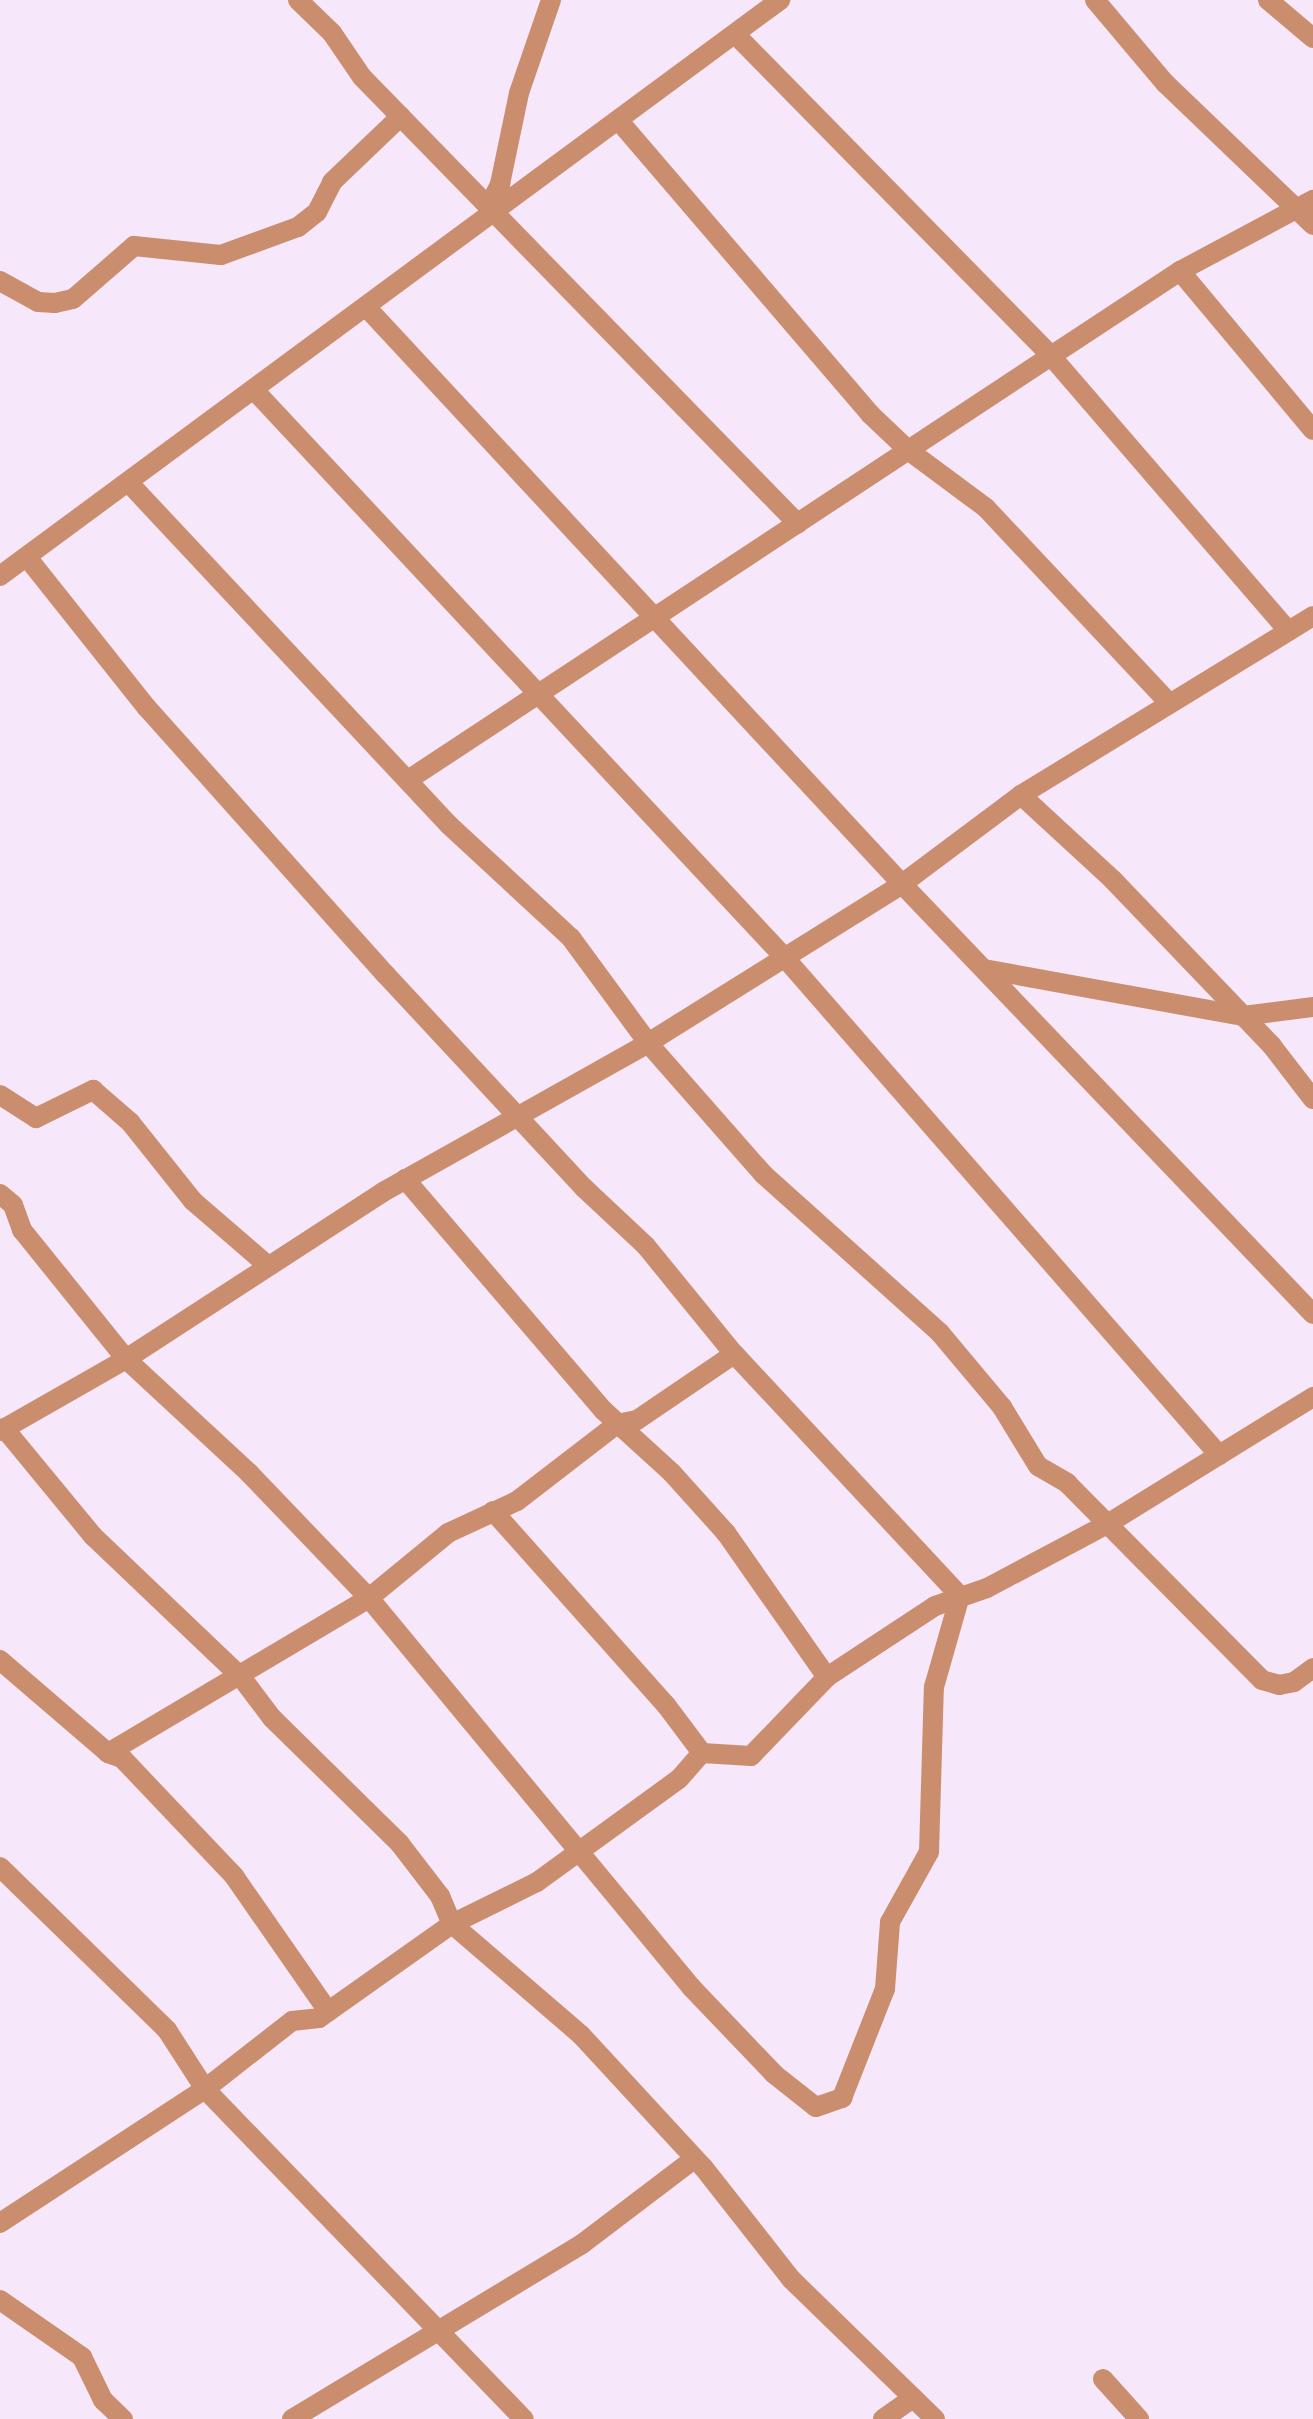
<!DOCTYPE html>
<style>
body{margin:0}
#map{position:relative;width:1313px;height:2419px;overflow:hidden;background:#f7e7fa;font-family:"Archivo Narrow",sans-serif}
div>[style]{position:absolute}
.minor>*{height:20px;margin:-10px;padding:0 10px;transform-origin:10px;border-radius:10px;background:#ca8e6e}
span{translate:-50% -50%;white-space:nowrap;text-align:center;line-height:1.15;-webkit-text-stroke:8px #fdf9fd;paint-order:stroke}
</style>
<div id="map">
<div class="minor">
<i style="left:298px;top:0;width:47px;rotate:44.1deg"></i>
<i style="left:332px;top:33px;width:53px;rotate:55.7deg"></i>
<i style="left:362px;top:77px;width:624px;rotate:45.71deg"></i>
<i style="left:1095px;top:0;width:109px;rotate:49.9deg"></i>
<i style="left:1165px;top:83px;width:205px;rotate:43.8deg"></i>
<i style="left:1268px;top:0;width:59px;rotate:40.2deg"></i>
<i style="left:735px;top:34px;width:451px;rotate:45.5deg"></i>
<i style="left:1051px;top:356px;width:363px;rotate:49.2deg"></i>
<i style="left:619px;top:121px;width:386px;rotate:49.4deg"></i>
<i style="left:870px;top:414px;width:52px;rotate:43.5deg"></i>
<i style="left:908px;top:450px;width:97px;rotate:36.6deg"></i>
<i style="left:986px;top:508px;width:267px;rotate:46.8deg"></i>
<i style="left:489px;top:206px;width:25px;rotate:-63deg"></i>
<i style="left:500px;top:184px;width:93px;rotate:-78.2deg"></i>
<i style="left:519px;top:93px;width:98px;rotate:-71deg"></i>
<i style="left:1180px;top:271px;width:207px;rotate:50.1deg"></i>
<i style="left:0;top:281px;width:43px;rotate:28.9deg"></i>
<i style="left:38px;top:302px;width:17px;rotate:3deg"></i>
<i style="left:55px;top:303px;width:18px;rotate:-13deg"></i>
<i style="left:73px;top:299px;width:81px;rotate:-41deg"></i>
<i style="left:134px;top:246px;width:87px;rotate:5.9deg"></i>
<i style="left:221px;top:255px;width:82px;rotate:-20deg"></i>
<i style="left:298px;top:227px;width:24px;rotate:-38deg"></i>
<i style="left:317px;top:212px;width:34px;rotate:-63deg"></i>
<i style="left:332px;top:182px;width:95px;rotate:-43.7deg"></i>
<i style="left:368px;top:309px;width:785px;rotate:47.12deg"></i>
<i style="left:902px;top:884px;width:595px;rotate:46.29deg"></i>
<i style="left:255px;top:391px;width:776px;rotate:46.93deg"></i>
<i style="left:785px;top:958px;width:660px;rotate:48.87deg"></i>
<i style="left:129px;top:483px;width:468px;rotate:46.9deg"></i>
<i style="left:449px;top:825px;width:166px;rotate:42.8deg"></i>
<i style="left:571px;top:938px;width:130px;rotate:53.7deg"></i>
<i style="left:648px;top:1043px;width:174px;rotate:48.7deg"></i>
<i style="left:763px;top:1174px;width:238px;rotate:41.9deg"></i>
<i style="left:940px;top:1333px;width:97px;rotate:50deg"></i>
<i style="left:1002px;top:1407px;width:69px;rotate:58.6deg"></i>
<i style="left:1038px;top:1466px;width:34px;rotate:30deg"></i>
<i style="left:1067px;top:1483px;width:277px;rotate:45.3deg"></i>
<i style="left:1262px;top:1680px;width:18px;rotate:16deg"></i>
<i style="left:1279px;top:1685px;width:15px;rotate:-11deg"></i>
<i style="left:1294px;top:1682px;width:24px;rotate:-36deg"></i>
<i style="left:0;top:576px;width:970px;rotate:-36.44deg"></i>
<i style="left:408px;top:780px;width:925px;rotate:-33.4deg"></i>
<i style="left:1180px;top:271px;width:151px;rotate:-28.1deg"></i>
<i style="left:1021px;top:795px;width:125px;rotate:42.7deg"></i>
<i style="left:1113px;top:880px;width:230px;rotate:46.2deg"></i>
<i style="left:1272px;top:1046px;width:67px;rotate:52.3deg"></i>
<i style="left:984px;top:969px;width:263px;rotate:10.3deg"></i>
<i style="left:1243px;top:1016px;width:71px;rotate:-7.3deg"></i>
<i style="left:0;top:1095px;width:43px;rotate:32.6deg"></i>
<i style="left:36px;top:1118px;width:64px;rotate:-26.2deg"></i>
<i style="left:93px;top:1090px;width:49px;rotate:40.9deg"></i>
<i style="left:130px;top:1122px;width:101px;rotate:51.4deg"></i>
<i style="left:193px;top:1201px;width:96px;rotate:40.8deg"></i>
<i style="left:405px;top:1179px;width:304px;rotate:49.4deg"></i>
<i style="left:603px;top:1410px;width:93px;rotate:42.4deg"></i>
<i style="left:672px;top:1473px;width:81px;rotate:48deg"></i>
<i style="left:726px;top:1533px;width:176px;rotate:55deg"></i>
<i style="left:0;top:1194px;width:17px;rotate:40deg"></i>
<i style="left:13px;top:1205px;width:27px;rotate:70deg"></i>
<i style="left:22px;top:1230px;width:166px;rotate:51.1deg"></i>
<i style="left:126px;top:1359px;width:168px;rotate:42.8deg"></i>
<i style="left:249px;top:1473px;width:173px;rotate:46.2deg"></i>
<i style="left:369px;top:1598px;width:505px;rotate:50.38deg"></i>
<i style="left:691px;top:1987px;width:120px;rotate:46.3deg"></i>
<i style="left:774px;top:2074px;width:53px;rotate:38.2deg"></i>
<i style="left:816px;top:2107px;width:28px;rotate:-19deg"></i>
<i style="left:842px;top:2098px;width:117px;rotate:-68.5deg"></i>
<i style="left:885px;top:1989px;width:67px;rotate:-85.7deg"></i>
<i style="left:890px;top:1922px;width:80px;rotate:-60.9deg"></i>
<i style="left:929px;top:1852px;width:165px;rotate:-88.3deg"></i>
<i style="left:934px;top:1687px;width:95px;rotate:-74.1deg"></i>
<i style="left:960px;top:1596px;width:331px;rotate:-133deg"></i>
<i style="left:734px;top:1354px;width:139px;rotate:-129.2deg"></i>
<i style="left:646px;top:1246px;width:85px;rotate:-136.9deg"></i>
<i style="left:584px;top:1188px;width:292px;rotate:-132.9deg"></i>
<i style="left:385px;top:974px;width:357px;rotate:-131.8deg"></i>
<i style="left:147px;top:708px;width:193px;rotate:-128.5deg"></i>
<i style="left:4px;top:1428px;width:140px;rotate:50.5deg"></i>
<i style="left:93px;top:1536px;width:204px;rotate:43.6deg"></i>
<i style="left:241px;top:1677px;width:51px;rotate:52.9deg"></i>
<i style="left:272px;top:1718px;width:180px;rotate:44.5deg"></i>
<i style="left:400px;top:1844px;width:66px;rotate:52.4deg"></i>
<i style="left:440px;top:1896px;width:30px;rotate:67deg"></i>
<i style="left:452px;top:1924px;width:170px;rotate:40.7deg"></i>
<i style="left:581px;top:2035px;width:180px;rotate:47.3deg"></i>
<i style="left:703px;top:2167px;width:142px;rotate:51.8deg"></i>
<i style="left:791px;top:2279px;width:201px;rotate:44.2deg"></i>
<i style="left:0;top:1431px;width:145px;rotate:-29.7deg"></i>
<i style="left:126px;top:1359px;width:306px;rotate:-33deg"></i>
<i style="left:383px;top:1192px;width:304px;rotate:-29.3deg"></i>
<i style="left:648px;top:1043px;width:300px;rotate:-32deg"></i>
<i style="left:902px;top:884px;width:149px;rotate:-36.8deg"></i>
<i style="left:1021px;top:795px;width:342px;rotate:-31.5deg"></i>
<i style="left:493px;top:1511px;width:260px;rotate:48.3deg"></i>
<i style="left:666px;top:1705px;width:60px;rotate:53.1deg"></i>
<i style="left:0;top:1660px;width:143px;rotate:40.7deg"></i>
<i style="left:108px;top:1753px;width:15px;rotate:20deg"></i>
<i style="left:122px;top:1758px;width:163px;rotate:46.5deg"></i>
<i style="left:234px;top:1876px;width:165px;rotate:55.2deg"></i>
<i style="left:108px;top:1753px;width:304px;rotate:-30.7deg"></i>
<i style="left:369px;top:1598px;width:102px;rotate:-39.4deg"></i>
<i style="left:448px;top:1533px;width:76px;rotate:-24.9deg"></i>
<i style="left:517px;top:1501px;width:126px;rotate:-37.6deg"></i>
<i style="left:617px;top:1424px;width:20px;rotate:-11deg"></i>
<i style="left:637px;top:1420px;width:117px;rotate:-34.2deg"></i>
<i style="left:0;top:1867px;width:233px;rotate:44.3deg"></i>
<i style="left:167px;top:2030px;width:70px;rotate:57.2deg"></i>
<i style="left:205px;top:2089px;width:459px;rotate:46deg"></i>
<i style="left:0;top:2223px;width:245px;rotate:-33.2deg"></i>
<i style="left:205px;top:2089px;width:110px;rotate:-38deg"></i>
<i style="left:292px;top:2021px;width:27px;rotate:-6deg"></i>
<i style="left:319px;top:2018px;width:163px;rotate:-35.3deg"></i>
<i style="left:452px;top:1924px;width:95px;rotate:-26.3deg"></i>
<i style="left:537px;top:1882px;width:175px;rotate:-36deg"></i>
<i style="left:679px;top:1779px;width:35px;rotate:-49deg"></i>
<i style="left:702px;top:1753px;width:49px;rotate:3.5deg"></i>
<i style="left:751px;top:1756px;width:110px;rotate:-46.1deg"></i>
<i style="left:827px;top:1677px;width:129px;rotate:-33.3deg"></i>
<i style="left:935px;top:1606px;width:55px;rotate:-19.1deg"></i>
<i style="left:987px;top:1588px;width:138px;rotate:-28deg"></i>
<i style="left:1109px;top:1523px;width:240px;rotate:-31.7deg"></i>
<i style="left:0;top:2300px;width:100px;rotate:34.8deg"></i>
<i style="left:82px;top:2357px;width:48px;rotate:64deg"></i>
<i style="left:103px;top:2400px;width:28px;rotate:44deg"></i>
<i style="left:1103px;top:2379px;width:54px;rotate:48deg"></i>
<i style="left:292px;top:2419px;width:339px;rotate:-31.1deg"></i>
<i style="left:582px;top:2244px;width:141px;rotate:-37.2deg"></i>
<i style="left:883px;top:2419px;width:37px;rotate:-35deg"></i>
</div>
</div>
